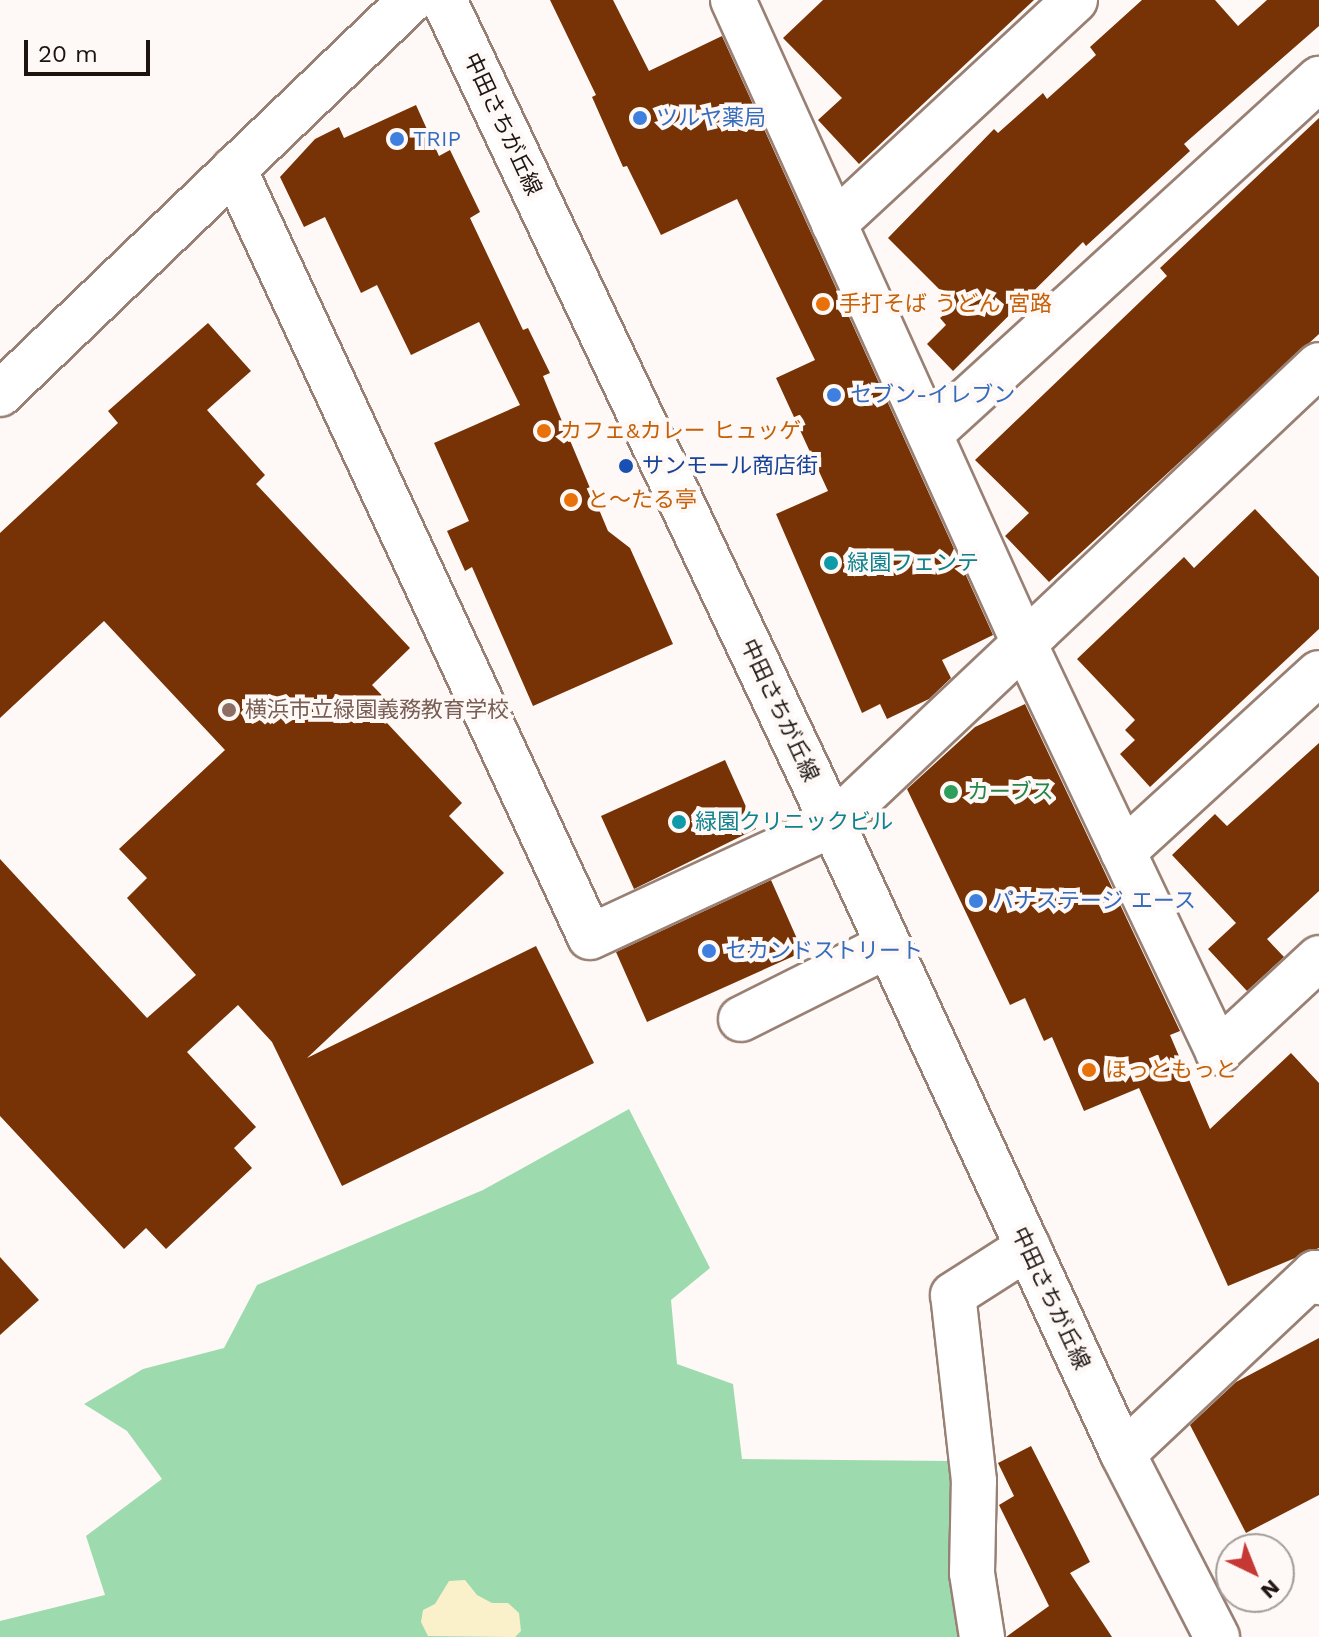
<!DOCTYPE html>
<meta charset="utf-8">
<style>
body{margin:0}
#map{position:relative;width:1319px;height:1637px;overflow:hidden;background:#fef9f6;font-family:"Work Sans","Noto Sans JP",sans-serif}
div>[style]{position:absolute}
.green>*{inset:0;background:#9ddbaf}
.sand>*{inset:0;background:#faf1cb}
.building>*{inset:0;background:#773306}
.roads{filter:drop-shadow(2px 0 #988074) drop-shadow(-2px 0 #988074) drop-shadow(0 2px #988074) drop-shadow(0 -2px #988074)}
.minor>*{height:44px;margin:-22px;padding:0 22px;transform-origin:22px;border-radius:22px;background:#fff}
.tertiary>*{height:44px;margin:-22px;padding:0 22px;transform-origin:22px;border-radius:22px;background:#fff}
.dots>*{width:22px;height:22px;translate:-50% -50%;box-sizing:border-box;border:4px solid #fef9f6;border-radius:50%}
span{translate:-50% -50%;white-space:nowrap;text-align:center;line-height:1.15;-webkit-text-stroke:8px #fef9f6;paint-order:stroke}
.shop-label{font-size:22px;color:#366cbe}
.left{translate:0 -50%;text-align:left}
.street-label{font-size:22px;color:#1d1410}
.food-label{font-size:22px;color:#c56008}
.transit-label{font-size:22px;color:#164399}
.culture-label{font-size:22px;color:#0d838f}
.education-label{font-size:22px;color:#785e54}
.leisure-label{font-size:22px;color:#27864d}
.north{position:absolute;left:1215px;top:1533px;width:80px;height:80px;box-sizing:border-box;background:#fef9f6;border:2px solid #a49d9a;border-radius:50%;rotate:137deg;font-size:22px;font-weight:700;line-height:32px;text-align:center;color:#1d1410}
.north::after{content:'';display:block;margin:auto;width:28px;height:36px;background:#c63834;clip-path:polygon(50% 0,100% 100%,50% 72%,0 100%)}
.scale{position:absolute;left:24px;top:40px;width:126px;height:36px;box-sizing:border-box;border:4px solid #1d1410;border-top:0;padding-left:10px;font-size:24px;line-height:28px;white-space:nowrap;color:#1d1410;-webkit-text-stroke:6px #fef9f6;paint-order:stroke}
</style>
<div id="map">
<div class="green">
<i style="clip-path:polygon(629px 1109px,710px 1268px,671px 1300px,677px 1364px,733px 1384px,742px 1459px,952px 1461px,987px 1637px,0 1637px,0 1621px,105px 1595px,86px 1536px,162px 1479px,127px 1431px,84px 1404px,143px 1369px,224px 1348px,257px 1285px,483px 1190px)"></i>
</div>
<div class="sand">
<i style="clip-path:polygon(465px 1580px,477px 1595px,492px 1603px,508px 1603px,519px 1613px,521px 1631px,515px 1637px,428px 1636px,421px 1622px,423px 1610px,435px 1604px,449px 1581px)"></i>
</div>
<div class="building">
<i style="clip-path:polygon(550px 0,613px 0,649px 71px,722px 36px,993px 635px,942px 660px,951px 678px,929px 699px,887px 719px,880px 704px,862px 713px,776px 514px,828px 491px,776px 378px,815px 360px,737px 199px,661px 235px,627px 166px,623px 167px,592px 97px,596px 95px)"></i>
<i style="clip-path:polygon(823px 0,1034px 0,859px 164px,818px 120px,842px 98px,783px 38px)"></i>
<i style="clip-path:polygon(1142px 0,1215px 0,1238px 26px,1267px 0,1319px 0,1319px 26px,1184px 144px,1190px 151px,1086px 246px,1083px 242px,953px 371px,927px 344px,946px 325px,940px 318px,955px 305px,888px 238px,994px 129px,998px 133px,1043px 93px,1047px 99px,1096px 55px,1090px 47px)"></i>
<i style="clip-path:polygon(416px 105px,439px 156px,450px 150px,480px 212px,470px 218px,523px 330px,528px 328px,550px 373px,543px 376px,608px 531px,630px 548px,673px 644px,533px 706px,472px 567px,465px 571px,447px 531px,469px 521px,434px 443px,520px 405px,479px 322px,411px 355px,377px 285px,361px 293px,325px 217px,304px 227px,280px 177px,315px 139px,339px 127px,344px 138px)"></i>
<i style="clip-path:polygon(1319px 118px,1319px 334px,1049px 582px,1005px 536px,1029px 513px,975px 460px,1167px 276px,1160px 268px)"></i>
<i style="clip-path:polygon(208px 323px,251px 371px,207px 410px,265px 475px,256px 484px,410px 648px,372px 685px,398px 712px,387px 723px,462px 803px,449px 816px,504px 873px,307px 1058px,536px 946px,594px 1063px,342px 1186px,272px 1042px,238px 1005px,187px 1052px,256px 1127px,234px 1148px,252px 1168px,166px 1249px,146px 1228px,124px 1249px,0 1116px,0 859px,147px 1018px,196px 975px,127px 898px,147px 878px,119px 849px,225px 750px,104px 621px,0 718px,0 533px,118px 423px,108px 411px)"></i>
<i style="clip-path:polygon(1255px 509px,1319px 577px,1319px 629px,1150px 787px,1120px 754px,1135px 740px,1125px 730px,1135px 720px,1077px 659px,1184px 557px,1194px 568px)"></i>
<i style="clip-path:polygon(1025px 704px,1180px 1031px,1170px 1035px,1210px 1129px,1291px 1053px,1319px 1083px,1319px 1248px,1228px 1286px,1139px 1088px,1084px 1111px,1052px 1037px,1044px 1041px,1025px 998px,1010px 1005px,907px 789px,975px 727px)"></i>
<i style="clip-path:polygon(1319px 743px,1319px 891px,1267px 939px,1284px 957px,1247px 991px,1208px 949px,1236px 923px,1172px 855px,1215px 814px,1227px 826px)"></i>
<i style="clip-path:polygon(725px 760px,756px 829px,634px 889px,601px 816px)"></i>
<i style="clip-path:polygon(771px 880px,798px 941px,791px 945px,796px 955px,647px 1022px,616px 952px)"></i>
<i style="clip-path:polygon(0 1257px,39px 1300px,0 1335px)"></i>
<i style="clip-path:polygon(1319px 1338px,1319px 1495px,1246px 1533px,1190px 1425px,1236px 1382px)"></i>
<i style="clip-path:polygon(1031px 1446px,1090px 1562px,1070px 1573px,1112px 1637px,1006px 1637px,1049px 1606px,999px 1505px,1014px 1496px,998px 1463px)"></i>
</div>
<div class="roads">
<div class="minor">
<i style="left:733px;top:0;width:706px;rotate:65.65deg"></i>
<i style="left:1024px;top:643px;width:453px;rotate:64.6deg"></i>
<i style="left:1218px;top:1052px;width:138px;rotate:-42.9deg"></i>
<i style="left:234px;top:169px;width:846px;rotate:65.13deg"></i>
<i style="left:590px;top:937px;width:268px;rotate:-24.9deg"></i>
<i style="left:833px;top:824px;width:668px;rotate:-43.36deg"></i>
<i style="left:834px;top:224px;width:329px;rotate:-42.9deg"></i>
<i style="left:930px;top:434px;width:527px;rotate:-42.38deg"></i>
<i style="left:1123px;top:852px;width:265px;rotate:-42.4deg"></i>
<i style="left:741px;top:1019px;width:163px;rotate:-26.6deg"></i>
<i style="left:1123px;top:1454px;width:264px;rotate:-43.3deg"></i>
<i style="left:1315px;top:1273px;width:10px;rotate:66deg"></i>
<i style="left:982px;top:1637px;width:65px;rotate:-98.9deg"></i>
<i style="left:972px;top:1573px;width:92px;rotate:-88.8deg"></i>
<i style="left:974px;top:1481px;width:187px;rotate:-96.4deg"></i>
<i style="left:953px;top:1295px;width:89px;rotate:-32.6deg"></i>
</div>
<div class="tertiary">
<i style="left:444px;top:0;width:862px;rotate:64.71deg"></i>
<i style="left:812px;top:779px;width:743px;rotate:65.26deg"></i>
<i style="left:1123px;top:1454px;width:206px;rotate:62.8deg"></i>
<i style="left:0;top:394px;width:569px;rotate:-43.79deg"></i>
</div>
</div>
<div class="dots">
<i style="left:640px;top:118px;background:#3f7fe0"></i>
<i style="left:397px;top:139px;background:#3f7fe0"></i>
<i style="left:823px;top:304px;background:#e8710a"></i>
<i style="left:834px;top:395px;background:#3f7fe0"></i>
<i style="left:544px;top:431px;background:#e8710a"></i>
<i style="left:626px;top:466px;background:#1a4fb4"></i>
<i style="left:571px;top:500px;background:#e8710a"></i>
<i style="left:831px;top:563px;background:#0f9aa8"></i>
<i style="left:229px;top:710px;background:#8d6e63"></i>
<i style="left:951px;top:792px;background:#2e9e5b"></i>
<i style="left:679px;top:822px;background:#0f9aa8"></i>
<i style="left:976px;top:901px;background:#3f7fe0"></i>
<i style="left:709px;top:951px;background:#3f7fe0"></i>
<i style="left:1089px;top:1070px;background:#e8710a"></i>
</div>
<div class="shop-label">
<span class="left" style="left:656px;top:118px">ツルヤ薬局</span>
<span class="left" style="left:413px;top:139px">TRIP</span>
<span class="left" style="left:850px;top:395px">セブン-イレブン</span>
<span class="left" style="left:992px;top:901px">パナステージ エース</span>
<span class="left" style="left:725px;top:951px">セカンドストリート</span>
</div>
<div class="street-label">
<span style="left:503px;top:124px;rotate:65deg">中田さちが丘線</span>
<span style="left:780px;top:710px;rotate:65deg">中田さちが丘線</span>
<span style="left:1051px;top:1298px;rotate:65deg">中田さちが丘線</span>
</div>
<div class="food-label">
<span class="left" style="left:839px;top:304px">手打そば うどん 宮路</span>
<span class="left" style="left:560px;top:431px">カフェ&amp;カレー ヒュッゲ</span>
<span class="left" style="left:587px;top:500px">と～たる亭</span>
<span class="left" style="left:1105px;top:1070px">ほっともっと</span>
</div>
<div class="transit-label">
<span class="left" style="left:642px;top:466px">サンモール商店街</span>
</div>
<div class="culture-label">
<span class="left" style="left:847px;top:563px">緑園フェンテ</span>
<span class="left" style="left:695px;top:822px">緑園クリニックビル</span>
</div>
<div class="education-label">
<span class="left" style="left:245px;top:710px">横浜市立緑園義務教育学校</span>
</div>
<div class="leisure-label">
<span class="left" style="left:967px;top:792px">カーブス</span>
</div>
<div class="north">N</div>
<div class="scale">20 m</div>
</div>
